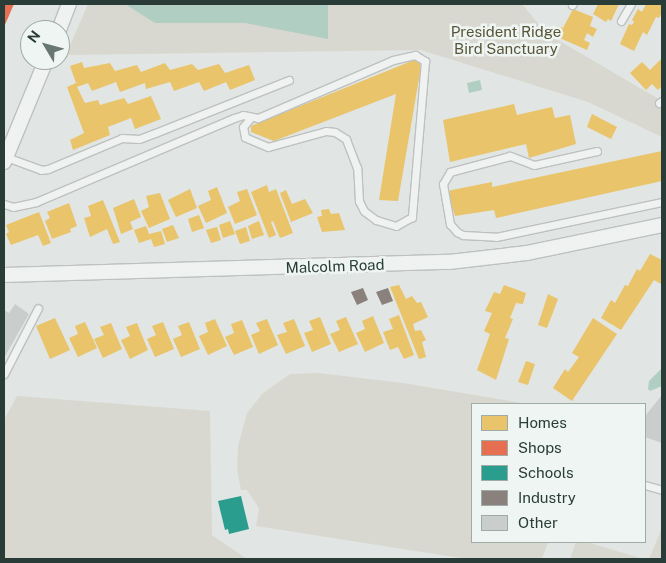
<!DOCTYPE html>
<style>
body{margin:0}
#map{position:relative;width:666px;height:563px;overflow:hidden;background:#e1e5e3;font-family:"Public Sans",sans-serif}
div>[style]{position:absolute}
.green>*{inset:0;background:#d8d8d0}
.water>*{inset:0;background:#b1cec2}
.homes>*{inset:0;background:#e9c46a}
.shops>*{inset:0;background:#e76f51}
.schools>*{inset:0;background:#2a9d8f}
.industry>*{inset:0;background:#8a817c}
.building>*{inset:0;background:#c9cdcb}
.roads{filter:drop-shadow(1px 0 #bdc1c0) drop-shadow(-1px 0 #bdc1c0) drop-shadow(0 1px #bdc1c0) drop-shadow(0 -1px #bdc1c0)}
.lane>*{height:7px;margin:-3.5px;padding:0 3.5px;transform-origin:3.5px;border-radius:3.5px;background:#eff2f1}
.street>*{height:14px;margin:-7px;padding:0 7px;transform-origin:7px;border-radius:7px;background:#eff2f1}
span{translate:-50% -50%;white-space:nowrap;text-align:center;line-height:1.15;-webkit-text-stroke:5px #eef5f2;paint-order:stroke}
.park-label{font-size:15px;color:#575437}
.street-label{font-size:15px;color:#293c37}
.frame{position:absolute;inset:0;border:5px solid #293c37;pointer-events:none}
.legend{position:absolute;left:471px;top:403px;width:175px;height:140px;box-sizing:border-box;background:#eef5f2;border:1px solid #9faba7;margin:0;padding:6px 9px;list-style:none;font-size:15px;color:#293c37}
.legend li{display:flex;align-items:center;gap:10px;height:25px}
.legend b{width:25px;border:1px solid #9faba7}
.north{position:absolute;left:20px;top:20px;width:50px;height:50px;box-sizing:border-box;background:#eef5f2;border:1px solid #9faba7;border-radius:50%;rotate:307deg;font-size:14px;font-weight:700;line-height:20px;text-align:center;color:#293c37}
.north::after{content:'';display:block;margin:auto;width:18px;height:22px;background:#697773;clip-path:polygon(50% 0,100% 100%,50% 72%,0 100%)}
</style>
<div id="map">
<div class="green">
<i style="clip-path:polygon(88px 4px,522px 4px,546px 33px,662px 101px,662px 137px,588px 102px,421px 50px,66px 55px)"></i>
<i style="clip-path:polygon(318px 373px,403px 383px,528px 404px,472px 404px,472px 542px,548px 542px,542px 559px,467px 559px,256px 526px,259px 508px,247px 490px,241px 490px,237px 469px,238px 446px,247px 413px,263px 393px,290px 374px)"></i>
<i style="clip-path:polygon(17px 396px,210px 411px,212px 535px,247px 559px,4px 559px,4px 420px)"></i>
<i style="clip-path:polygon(662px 526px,662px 559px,649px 559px,660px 533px)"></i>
<i style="clip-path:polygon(576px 542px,587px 542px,640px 558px,570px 559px)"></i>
</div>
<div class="water">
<i style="clip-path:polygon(129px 4px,328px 4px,328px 39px,245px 23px,155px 23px,128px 6px)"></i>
<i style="clip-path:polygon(480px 80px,482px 90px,469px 93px,467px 83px)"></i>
<i style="clip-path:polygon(661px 369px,662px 386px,650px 391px,648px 389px,649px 381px)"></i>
</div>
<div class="homes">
<i style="clip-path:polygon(598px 4px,619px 4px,611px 21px,608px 19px,606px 22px,593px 14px)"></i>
<i style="clip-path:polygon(646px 4px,662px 4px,662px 12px,659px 18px,656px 17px,647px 35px,643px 32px,634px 51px,620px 44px,629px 24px,632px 25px,634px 22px,632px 20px,638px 9px,642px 12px)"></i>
<i style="clip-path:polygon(573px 9px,593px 17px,590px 26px,597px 29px,593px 37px,587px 33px,584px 40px,590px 43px,587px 50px,553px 35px,557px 26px,563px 28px)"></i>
<i style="clip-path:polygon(662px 58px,662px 86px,658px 90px,652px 84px,646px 90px,630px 73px,642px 62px,650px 70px)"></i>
<i style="clip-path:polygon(414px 60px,419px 62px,421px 67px,398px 201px,379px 200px,396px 94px,274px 141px,251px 132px,251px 126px)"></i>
<i style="clip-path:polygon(82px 62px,84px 68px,110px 63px,115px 71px,137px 65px,141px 72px,165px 63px,170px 70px,192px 64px,198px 70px,219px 64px,225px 73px,249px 65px,255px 80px,230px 90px,226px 82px,204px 91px,199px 82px,174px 91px,170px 82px,146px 89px,145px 83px,120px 92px,116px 82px,92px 91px,88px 83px,77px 87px,85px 103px,98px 100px,100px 105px,124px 98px,128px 104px,151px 96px,161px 119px,135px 129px,131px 118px,108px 127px,110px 135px,73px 150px,70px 140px,84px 133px,67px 87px,76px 83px,70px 66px)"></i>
<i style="clip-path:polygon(514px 104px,517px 115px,552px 107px,555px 118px,570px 115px,576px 144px,529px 158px,526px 144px,450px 162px,443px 120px)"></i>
<i style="clip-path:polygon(592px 114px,617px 127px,611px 139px,587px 127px)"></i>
<i style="clip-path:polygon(662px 151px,662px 181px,496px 218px,494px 210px,455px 216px,447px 191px,492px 182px,492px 187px)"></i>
<i style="clip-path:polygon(267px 185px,269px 192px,276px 189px,293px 233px,280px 238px,273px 221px,271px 222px,276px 235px,269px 238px,251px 192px)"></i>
<i style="clip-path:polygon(217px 187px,227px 213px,206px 223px,198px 206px,211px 200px,208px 191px)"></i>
<i style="clip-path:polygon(190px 189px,197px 208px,176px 217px,168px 200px)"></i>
<i style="clip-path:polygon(247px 189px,257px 215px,235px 224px,228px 207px,240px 201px,237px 192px)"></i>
<i style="clip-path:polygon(286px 190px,292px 204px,305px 199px,313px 213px,291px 222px,280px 193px)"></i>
<i style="clip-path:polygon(160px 193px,170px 219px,149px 228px,141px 211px,149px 207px,146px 196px)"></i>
<i style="clip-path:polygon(134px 199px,141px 217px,130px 222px,133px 229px,121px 234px,113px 208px)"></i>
<i style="clip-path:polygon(103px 200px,120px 242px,113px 244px,107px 229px,90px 237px,84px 218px,91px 216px,88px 206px)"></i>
<i style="clip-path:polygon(69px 203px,77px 226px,70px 229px,71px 232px,52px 239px,45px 221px,50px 218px,47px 212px)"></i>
<i style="clip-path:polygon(329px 209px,331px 214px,339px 213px,345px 230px,322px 232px,317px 217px,322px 216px,321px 210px)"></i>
<i style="clip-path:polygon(39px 212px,51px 243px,43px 246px,38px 235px,11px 245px,6px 234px,9px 232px,6px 225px)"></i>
<i style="clip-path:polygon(199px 215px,204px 228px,192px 232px,188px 219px)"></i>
<i style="clip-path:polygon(230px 221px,235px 234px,223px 238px,219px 225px)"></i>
<i style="clip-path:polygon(259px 221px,264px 235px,252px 239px,248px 226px)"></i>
<i style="clip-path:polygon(173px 225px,179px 238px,167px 242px,162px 229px)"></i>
<i style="clip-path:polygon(146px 226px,149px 234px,161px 231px,165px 244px,154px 247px,151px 239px,139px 243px,134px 230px)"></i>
<i style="clip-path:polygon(217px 227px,221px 240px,211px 243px,206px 230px)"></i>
<i style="clip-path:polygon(246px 227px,250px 241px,240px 244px,235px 231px)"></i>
<i style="clip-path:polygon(650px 254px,662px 260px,662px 282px,661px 284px,654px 280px,621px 330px,601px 318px,611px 300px,615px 303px,625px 285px,628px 286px,637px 269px,640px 271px)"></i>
<i style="clip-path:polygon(399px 285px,406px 299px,412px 296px,417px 303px,421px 302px,428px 317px,413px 324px,415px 331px,421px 330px,426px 340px,422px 342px,426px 357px,419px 359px,390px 287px)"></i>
<i style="clip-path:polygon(504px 285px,526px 293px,523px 304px,516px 303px,510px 318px,513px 319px,505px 338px,509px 339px,496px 380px,477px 370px,490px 334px,484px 331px,492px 313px,485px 311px,494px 292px,500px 294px)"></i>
<i style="clip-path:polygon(548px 294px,558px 299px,547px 328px,538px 325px)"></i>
<i style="clip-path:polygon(399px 315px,414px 355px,404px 359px,398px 347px,390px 350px,383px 332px,393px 329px,389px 319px)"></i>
<i style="clip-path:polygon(373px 316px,384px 343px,365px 352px,356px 333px,365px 329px,362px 321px)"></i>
<i style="clip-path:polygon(320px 317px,331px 344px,312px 352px,304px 333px,313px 330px,309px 321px)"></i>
<i style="clip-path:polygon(346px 317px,358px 344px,339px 352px,330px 334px,340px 330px,336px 321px)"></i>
<i style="clip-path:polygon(55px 318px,70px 350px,50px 359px,36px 326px)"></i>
<i style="clip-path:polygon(593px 318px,617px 334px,572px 401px,553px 388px,565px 369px,568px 372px,579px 357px,572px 353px)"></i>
<i style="clip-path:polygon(215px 319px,227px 346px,208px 355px,199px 336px,208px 332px,205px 323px)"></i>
<i style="clip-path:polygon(267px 319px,278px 345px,259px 354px,251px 335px,260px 331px,256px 323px)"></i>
<i style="clip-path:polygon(294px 319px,305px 346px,286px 354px,277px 335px,287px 332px,283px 323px)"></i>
<i style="clip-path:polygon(242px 320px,253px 347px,234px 355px,225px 337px,234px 333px,231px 324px)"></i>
<i style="clip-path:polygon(85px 322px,97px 348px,78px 357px,69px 338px,78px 334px,75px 326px)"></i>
<i style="clip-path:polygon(163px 322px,174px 349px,155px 357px,147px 339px,156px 335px,152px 326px)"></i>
<i style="clip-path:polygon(189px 322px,200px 349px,181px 357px,173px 339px,182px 335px,178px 326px)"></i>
<i style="clip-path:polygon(111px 323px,122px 349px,103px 358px,94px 339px,104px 335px,100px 327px)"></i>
<i style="clip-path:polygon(137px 323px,148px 350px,130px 359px,121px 340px,130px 336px,126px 327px)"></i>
<i style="clip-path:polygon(526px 361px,535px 364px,528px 385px,518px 382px)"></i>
</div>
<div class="shops">
<i style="clip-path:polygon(4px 4px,14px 4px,4px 27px)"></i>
</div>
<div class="schools">
<i style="clip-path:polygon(241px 496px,249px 529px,229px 534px,228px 529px,225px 530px,218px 501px)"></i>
</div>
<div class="industry">
<i style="clip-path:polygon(363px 288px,368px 300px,357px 305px,351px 292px)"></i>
<i style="clip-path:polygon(388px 288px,393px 301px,382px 305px,376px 292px)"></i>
</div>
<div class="building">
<i style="clip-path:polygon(15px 304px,29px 314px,4px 358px,4px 310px,9px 313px)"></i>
<i style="clip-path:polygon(662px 395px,662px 443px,645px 437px,645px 416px)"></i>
</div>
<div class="roads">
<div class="lane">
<i style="left:572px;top:5px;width:1px;rotate:-45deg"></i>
<i style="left:621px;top:21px;width:20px;rotate:-60deg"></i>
<i style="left:659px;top:103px;width:4px;rotate:-34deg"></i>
<i style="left:597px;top:151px;width:65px;rotate:167.5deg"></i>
<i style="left:534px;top:165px;width:26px;rotate:-159deg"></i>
<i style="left:510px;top:156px;width:62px;rotate:165.1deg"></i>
<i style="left:450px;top:172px;width:14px;rotate:120deg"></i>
<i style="left:443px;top:184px;width:41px;rotate:80.1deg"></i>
<i style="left:450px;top:224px;width:11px;rotate:49deg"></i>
<i style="left:457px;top:232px;width:7px;rotate:27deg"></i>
<i style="left:463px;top:235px;width:33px;rotate:3deg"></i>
<i style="left:496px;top:237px;width:170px;rotate:-11.9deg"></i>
<i style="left:6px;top:157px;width:37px;rotate:20deg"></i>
<i style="left:41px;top:170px;width:7px;rotate:-8deg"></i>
<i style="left:48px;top:169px;width:80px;rotate:-22.7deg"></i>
<i style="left:122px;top:138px;width:17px;rotate:3deg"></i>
<i style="left:139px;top:139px;width:17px;rotate:-21deg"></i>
<i style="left:155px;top:133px;width:144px;rotate:-21.6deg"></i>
<i style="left:4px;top:204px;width:9px;rotate:18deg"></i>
<i style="left:13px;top:207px;width:24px;rotate:-12deg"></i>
<i style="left:36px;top:202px;width:215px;rotate:-23deg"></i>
<i style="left:234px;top:118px;width:9px;rotate:-18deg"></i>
<i style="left:243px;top:115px;width:15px;rotate:11deg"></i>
<i style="left:258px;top:118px;width:147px;rotate:-23.2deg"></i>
<i style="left:393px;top:60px;width:23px;rotate:-13deg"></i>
<i style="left:415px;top:55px;width:12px;rotate:31deg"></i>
<i style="left:425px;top:61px;width:157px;rotate:94.8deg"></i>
<i style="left:412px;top:217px;width:18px;rotate:151deg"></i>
<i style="left:396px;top:226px;width:21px;rotate:-163deg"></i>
<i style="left:376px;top:220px;width:15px;rotate:-143deg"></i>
<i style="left:364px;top:211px;width:11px;rotate:-117deg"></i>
<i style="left:359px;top:201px;width:33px;rotate:-93deg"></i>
<i style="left:357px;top:168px;width:31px;rotate:-111deg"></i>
<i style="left:346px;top:139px;width:13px;rotate:-148deg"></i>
<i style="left:335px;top:132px;width:9px;rotate:-174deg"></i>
<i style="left:326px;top:131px;width:60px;rotate:164.6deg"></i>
<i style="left:268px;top:147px;width:25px;rotate:-157deg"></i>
<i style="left:245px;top:137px;width:10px;rotate:-101deg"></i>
<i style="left:243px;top:127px;width:13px;rotate:-51deg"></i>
<i style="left:4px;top:374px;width:74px;rotate:-62.7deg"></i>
<i style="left:645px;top:485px;width:18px;rotate:16deg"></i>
</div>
<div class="street">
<i style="left:59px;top:30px;width:28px;rotate:-69deg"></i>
<i style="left:4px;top:162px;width:110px;rotate:-67.6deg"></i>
<i style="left:4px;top:275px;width:445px;rotate:-1.7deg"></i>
<i style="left:449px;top:262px;width:79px;rotate:-6.6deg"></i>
<i style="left:527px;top:253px;width:138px;rotate:-11.7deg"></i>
</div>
</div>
<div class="park-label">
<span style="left:506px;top:40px">President Ridge<br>Bird Sanctuary</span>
</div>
<div class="street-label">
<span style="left:335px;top:266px;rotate:-2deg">Malcolm Road</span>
</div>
<div class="frame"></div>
<ul class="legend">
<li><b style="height:14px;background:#e9c46a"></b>Homes</li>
<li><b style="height:14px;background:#e76f51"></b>Shops</li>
<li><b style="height:14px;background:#2a9d8f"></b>Schools</li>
<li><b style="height:14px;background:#8a817c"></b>Industry</li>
<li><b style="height:14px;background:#c9cdcb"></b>Other</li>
</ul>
<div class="north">N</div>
</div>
